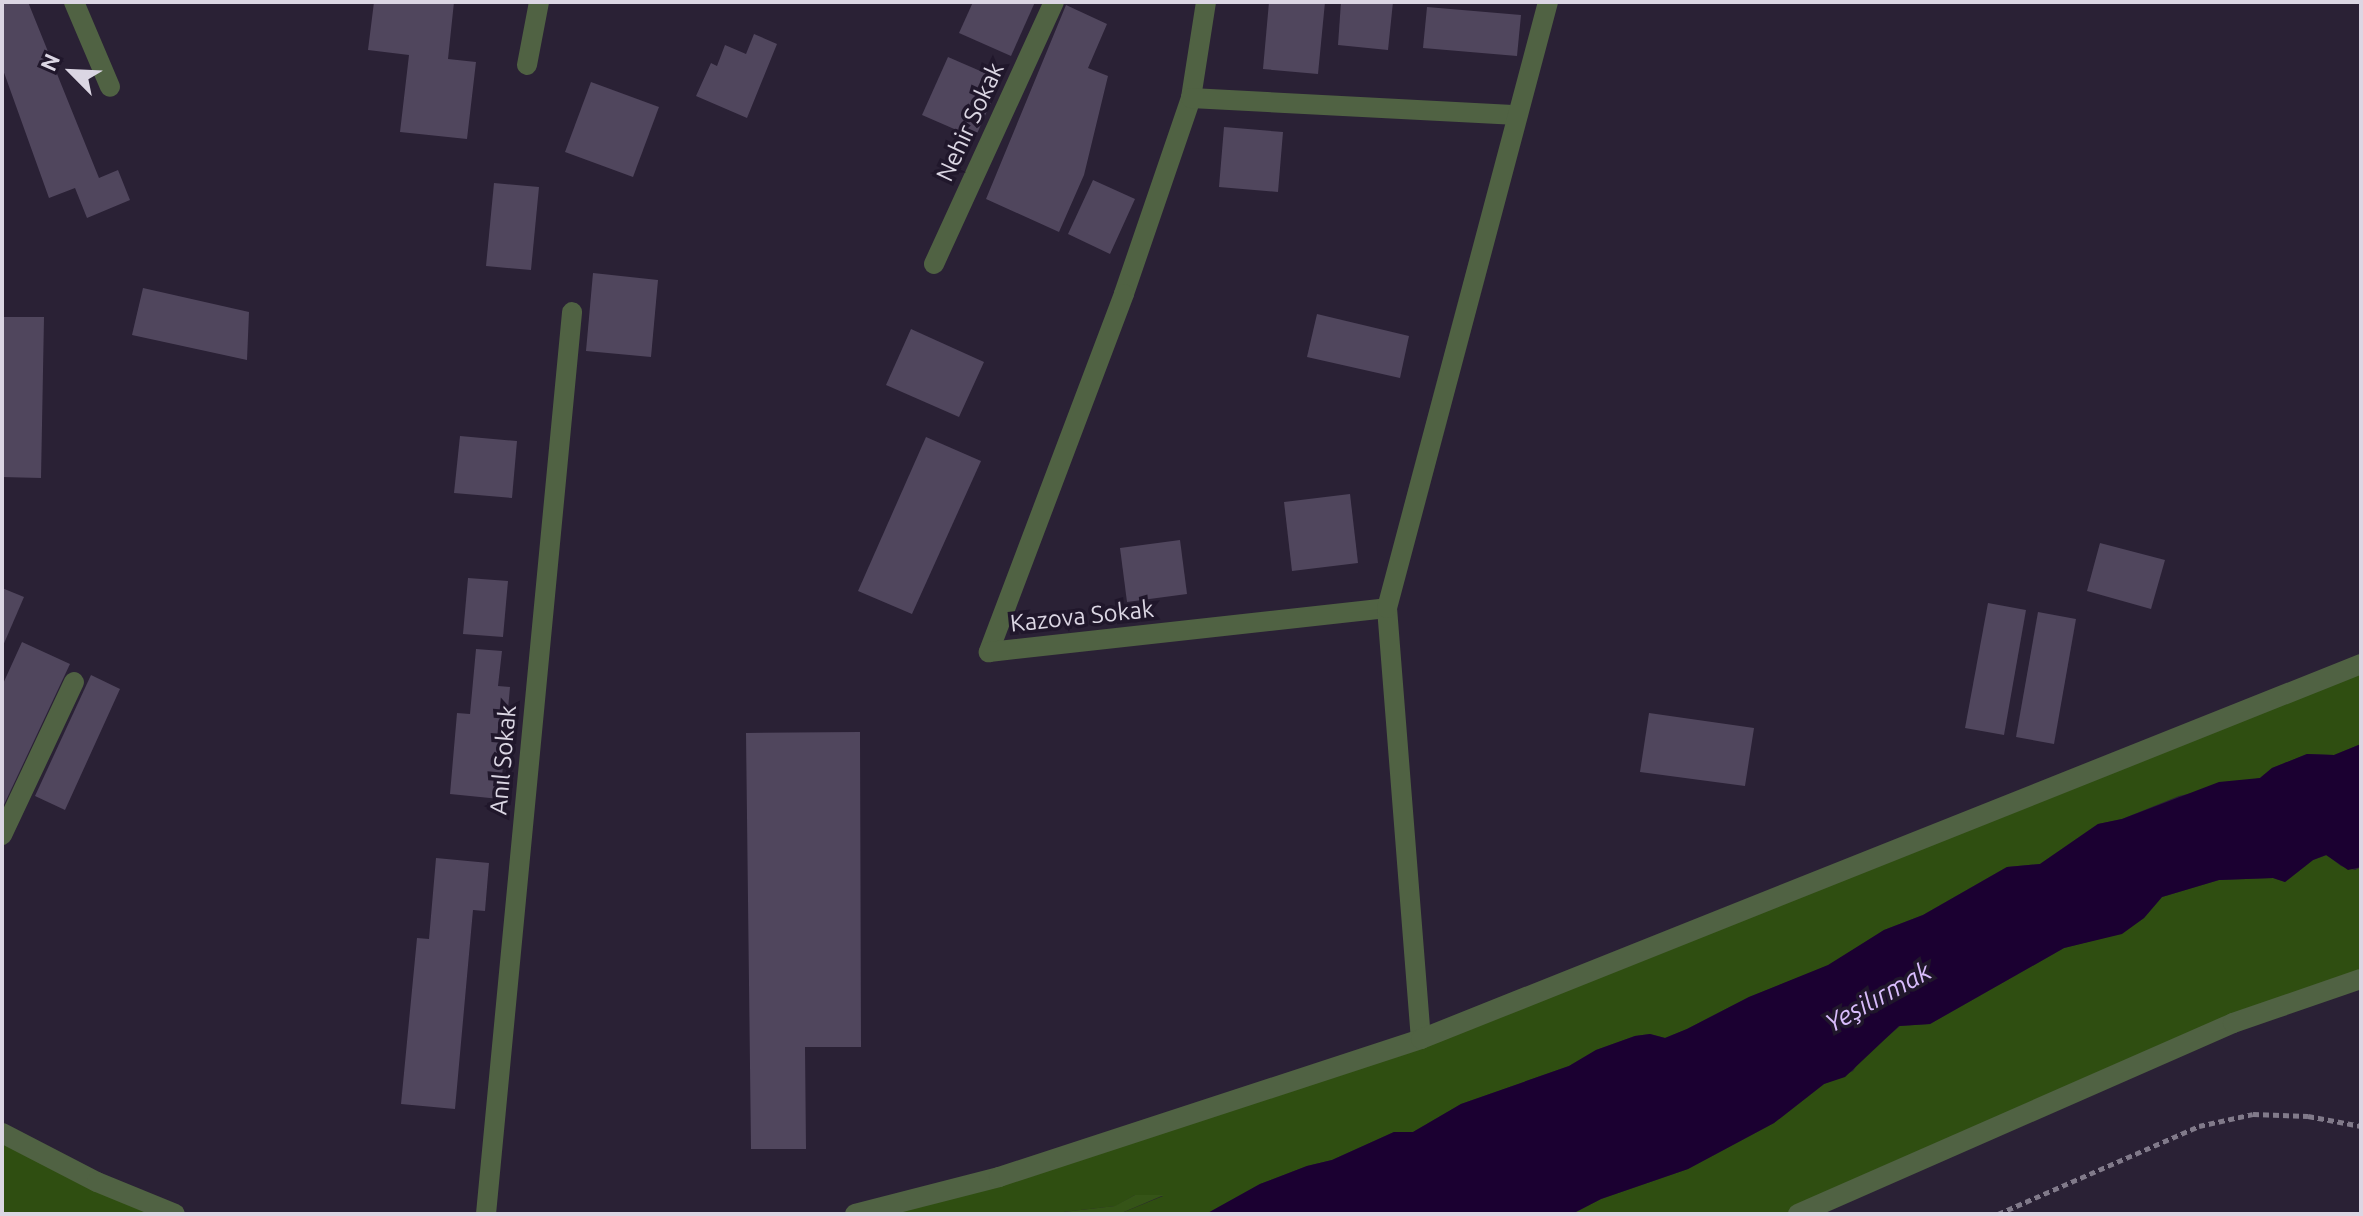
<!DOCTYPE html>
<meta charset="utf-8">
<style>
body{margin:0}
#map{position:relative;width:2363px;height:1216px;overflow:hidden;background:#2a2135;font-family:Ubuntu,sans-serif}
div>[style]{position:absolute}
.green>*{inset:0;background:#2f4e11}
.forest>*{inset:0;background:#355417}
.water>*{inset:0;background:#1b0031}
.building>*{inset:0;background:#50465d}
.path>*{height:5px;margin-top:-2.5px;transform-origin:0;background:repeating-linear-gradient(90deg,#817a8a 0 6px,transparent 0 10px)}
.minor>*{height:20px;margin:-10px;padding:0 10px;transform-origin:10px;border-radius:10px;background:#506243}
span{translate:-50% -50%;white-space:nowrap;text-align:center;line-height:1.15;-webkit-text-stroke:7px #20172b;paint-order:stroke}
.street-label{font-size:24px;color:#dbd6e3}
.water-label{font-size:26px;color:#d8bcfb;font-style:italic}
.frame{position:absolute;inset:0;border:4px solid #dbd6e3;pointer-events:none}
.north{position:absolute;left:32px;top:32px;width:80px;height:80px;-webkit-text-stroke:6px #20172b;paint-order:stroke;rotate:294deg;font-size:22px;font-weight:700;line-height:32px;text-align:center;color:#dbd6e3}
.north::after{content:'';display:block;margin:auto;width:28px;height:36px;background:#dbd6e3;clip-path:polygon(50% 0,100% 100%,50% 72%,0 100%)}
</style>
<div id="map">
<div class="green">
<i style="clip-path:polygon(2361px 664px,2361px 744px,2334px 755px,2307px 754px,2272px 768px,2260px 778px,2179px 796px,2122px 819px,2098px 824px,2040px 864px,2007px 867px,1923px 915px,1884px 930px,1828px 966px,1749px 997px,1687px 1029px,1665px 1038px,1650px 1034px,1635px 1036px,1596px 1050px,1569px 1066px,1461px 1104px,1413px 1132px,1394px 1132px,1332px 1160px,1307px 1166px,1260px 1184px,1206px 1214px,1119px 1214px,1163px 1196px,1135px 1195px,1116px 1206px,1046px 1214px,855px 1214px,1421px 1039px)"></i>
<i style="clip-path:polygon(2327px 855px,2341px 866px,2355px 870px,2361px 867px,2361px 979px,1798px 1214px,1572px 1214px,1601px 1199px,1688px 1169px,1774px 1123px,1824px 1084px,1853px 1071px,1860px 1060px,1900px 1026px,1930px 1024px,2064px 948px,2122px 933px,2144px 918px,2162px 897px,2219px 880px,2273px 878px,2285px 882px,2313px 860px)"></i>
<i style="clip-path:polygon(2px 1133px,175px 1214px,2px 1214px)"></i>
</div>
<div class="forest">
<i style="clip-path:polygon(1135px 1195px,1164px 1195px,1119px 1214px,1046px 1214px,1115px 1206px)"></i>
</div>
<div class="water">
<i style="clip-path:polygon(2361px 744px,2361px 867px,2348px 870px,2326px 855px,2313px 860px,2285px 882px,2273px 878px,2219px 880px,2162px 897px,2144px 918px,2122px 934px,2064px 948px,1930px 1024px,1899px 1026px,1845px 1077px,1824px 1084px,1774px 1123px,1688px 1169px,1601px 1199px,1572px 1214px,1206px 1214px,1260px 1184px,1307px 1166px,1332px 1160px,1394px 1132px,1413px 1132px,1461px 1104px,1569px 1066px,1596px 1050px,1635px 1036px,1650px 1034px,1665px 1038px,1687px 1029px,1749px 997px,1828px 965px,1884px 930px,1923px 915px,2007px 867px,2040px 864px,2098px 824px,2122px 819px,2219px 782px,2260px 778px,2272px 768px,2307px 754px,2334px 755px)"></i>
</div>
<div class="building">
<i style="clip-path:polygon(2px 2px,28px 2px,99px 178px,118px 170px,130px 200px,87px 218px,75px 188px,49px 198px,2px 67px)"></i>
<i style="clip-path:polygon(374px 2px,454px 2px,448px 59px,476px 62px,467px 139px,400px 132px,409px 55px,368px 50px)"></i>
<i style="clip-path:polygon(973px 2px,1035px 2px,1011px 56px,959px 33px)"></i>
<i style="clip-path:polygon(1269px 2px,1325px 2px,1318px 74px,1263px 69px)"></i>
<i style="clip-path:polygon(1341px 2px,1393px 2px,1388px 50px,1338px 45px)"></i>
<i style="clip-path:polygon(1066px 5px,1107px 24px,1088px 68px,1108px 76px,1084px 175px,1059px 232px,986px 199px)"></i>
<i style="clip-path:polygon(1427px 7px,1521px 15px,1517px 56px,1423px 48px)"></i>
<i style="clip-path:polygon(754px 34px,777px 44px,747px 118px,696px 96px,711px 63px,717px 66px,725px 45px,746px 54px)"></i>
<i style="clip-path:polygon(948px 57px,1001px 80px,975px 138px,922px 115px)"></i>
<i style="clip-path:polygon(591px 82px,659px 107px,633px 177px,565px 152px)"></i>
<i style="clip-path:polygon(1224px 127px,1283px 132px,1278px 192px,1219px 187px)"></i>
<i style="clip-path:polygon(1093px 180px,1135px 199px,1110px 254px,1068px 234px)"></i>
<i style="clip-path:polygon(494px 183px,539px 187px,531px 270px,486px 266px)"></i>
<i style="clip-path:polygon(593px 273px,658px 280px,651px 357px,586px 351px)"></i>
<i style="clip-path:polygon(143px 288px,249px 312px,247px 360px,132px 335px)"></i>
<i style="clip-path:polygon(1317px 314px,1409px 336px,1400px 378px,1307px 357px)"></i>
<i style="clip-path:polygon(2px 317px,44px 317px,41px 478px,2px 477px)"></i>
<i style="clip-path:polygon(911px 329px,984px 362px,959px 417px,886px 385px)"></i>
<i style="clip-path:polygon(460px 436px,517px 441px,512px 498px,454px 493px)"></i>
<i style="clip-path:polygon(926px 437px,981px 461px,912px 614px,858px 591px)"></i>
<i style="clip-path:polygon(1350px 494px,1358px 563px,1292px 571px,1284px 502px)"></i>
<i style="clip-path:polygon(1180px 540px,1187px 594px,1127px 602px,1120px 548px)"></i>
<i style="clip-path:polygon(2100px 543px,2165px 560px,2151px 609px,2087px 591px)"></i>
<i style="clip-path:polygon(468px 578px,508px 581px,503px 637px,463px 634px)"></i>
<i style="clip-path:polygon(2px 588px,24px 597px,2px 648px)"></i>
<i style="clip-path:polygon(1988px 603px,2026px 610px,2004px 735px,1965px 728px)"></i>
<i style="clip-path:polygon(2038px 612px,2076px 619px,2054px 744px,2016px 737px)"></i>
<i style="clip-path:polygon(22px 642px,70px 664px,2px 809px,2px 686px)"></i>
<i style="clip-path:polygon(476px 649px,502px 651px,498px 686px,510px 687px,500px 799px,450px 794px,457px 713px,470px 714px)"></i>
<i style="clip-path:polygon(91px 675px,120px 689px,65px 810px,35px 796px)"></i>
<i style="clip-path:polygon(1649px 713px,1754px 728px,1745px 786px,1640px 772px)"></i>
<i style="clip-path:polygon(860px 732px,861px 1047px,805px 1047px,806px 1149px,751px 1149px,746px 733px)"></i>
<i style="clip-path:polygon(436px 858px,489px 863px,485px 911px,473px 910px,455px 1109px,401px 1104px,417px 938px,429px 939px)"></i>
</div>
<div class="path">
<i style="left:1998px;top:1214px;width:219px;rotate:-23.6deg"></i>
<i style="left:2199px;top:1126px;width:55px;rotate:-12.5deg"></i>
<i style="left:2253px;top:1114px;width:55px;rotate:2.1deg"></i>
<i style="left:2308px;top:1116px;width:54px;rotate:10.7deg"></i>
</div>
<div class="minor">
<i style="left:74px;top:2px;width:92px;rotate:67deg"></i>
<i style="left:1206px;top:2px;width:97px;rotate:98.9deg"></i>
<i style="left:1191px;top:98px;width:207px;rotate:108.9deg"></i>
<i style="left:1124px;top:294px;width:383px;rotate:110.7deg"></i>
<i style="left:989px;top:652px;width:400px;rotate:-6.3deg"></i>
<i style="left:1387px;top:608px;width:432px;rotate:85.5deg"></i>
<i style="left:527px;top:65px;width:64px;rotate:-79.2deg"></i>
<i style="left:1191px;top:98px;width:327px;rotate:3deg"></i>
<i style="left:934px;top:264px;width:288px;rotate:-65.4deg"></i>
<i style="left:1387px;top:608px;width:627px;rotate:-75.12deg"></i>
<i style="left:2px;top:835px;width:169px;rotate:-64.8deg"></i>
<i style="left:2px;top:1133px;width:107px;rotate:27.3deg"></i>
<i style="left:97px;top:1182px;width:84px;rotate:22.3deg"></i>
<i style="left:486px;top:1214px;width:906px;rotate:-84.55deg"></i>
<i style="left:855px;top:1214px;width:149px;rotate:-14.4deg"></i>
<i style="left:999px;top:1177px;width:444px;rotate:-18.1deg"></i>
<i style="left:1421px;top:1039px;width:1012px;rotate:-21.75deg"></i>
<i style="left:1798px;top:1214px;width:475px;rotate:-23.7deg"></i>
<i style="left:2233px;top:1023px;width:135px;rotate:-19deg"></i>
</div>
<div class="street-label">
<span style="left:970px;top:122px;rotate:-65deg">Nehir Sokak</span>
<span style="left:1082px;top:616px;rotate:-6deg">Kazova Sokak</span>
<span style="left:503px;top:760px;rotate:-85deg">Anıl Sokak</span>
</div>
<div class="water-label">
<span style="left:1878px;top:997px;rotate:-29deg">Yeşilırmak</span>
</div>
<div class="frame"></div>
<div class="north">N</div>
</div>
